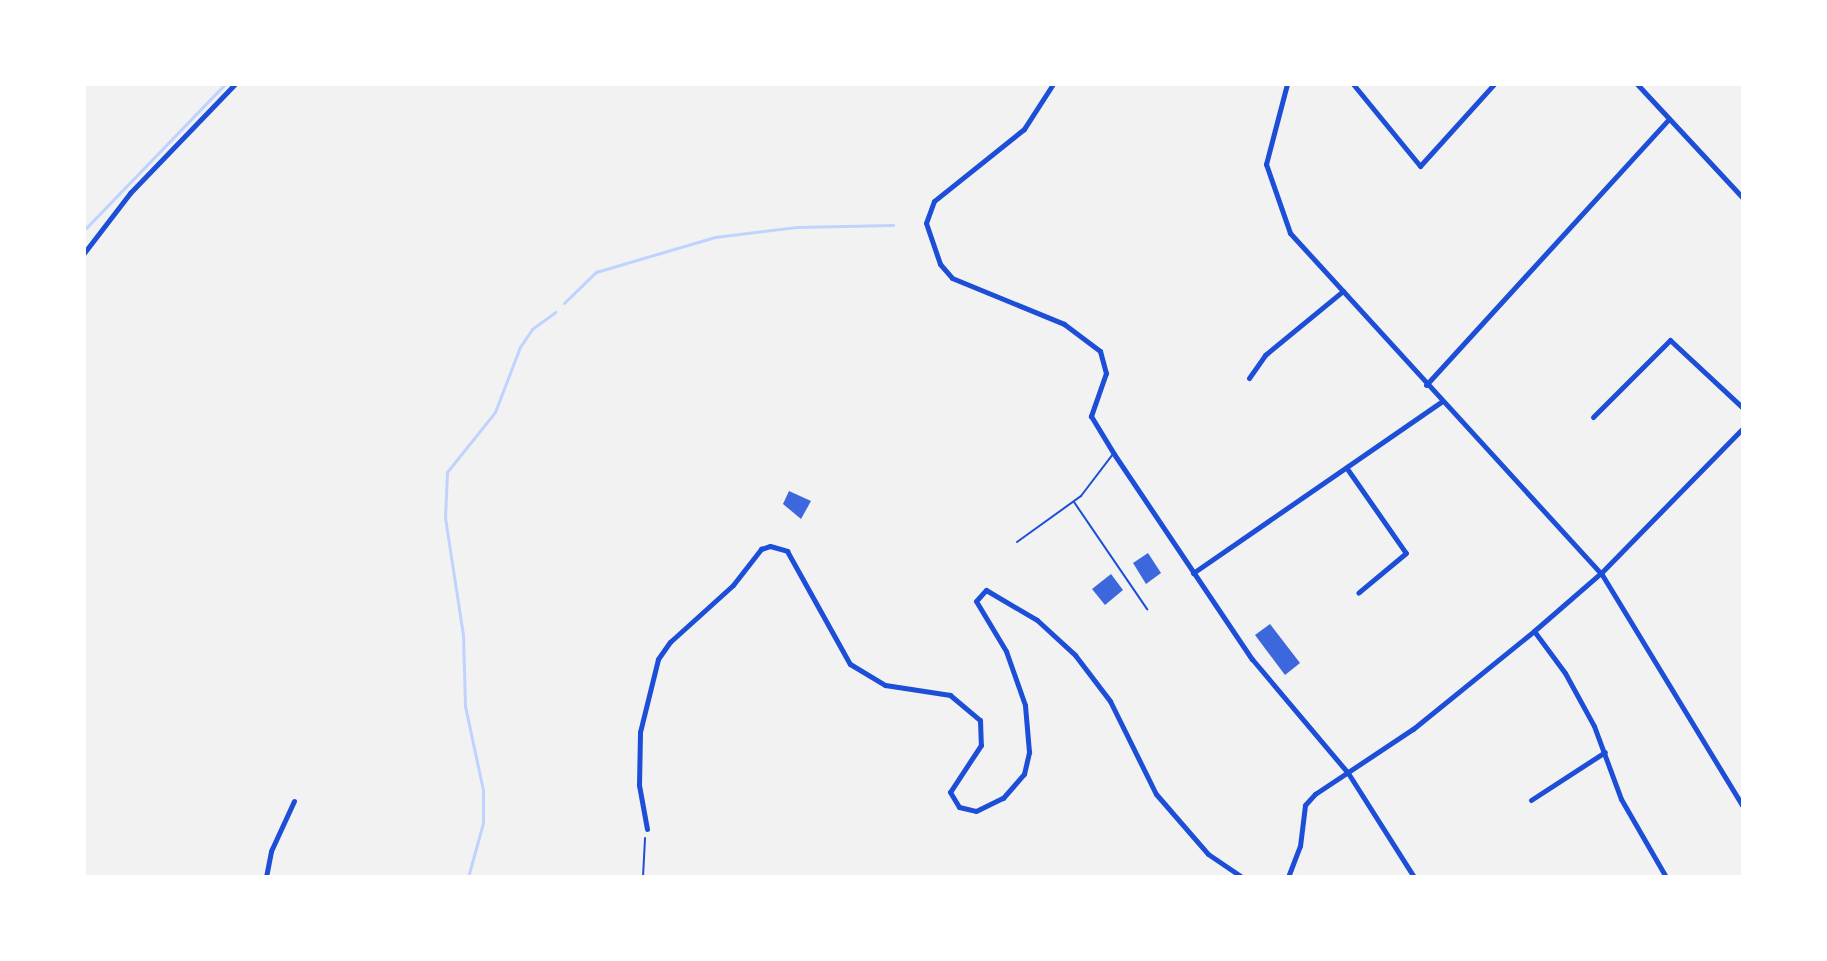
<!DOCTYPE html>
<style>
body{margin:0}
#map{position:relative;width:1827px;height:961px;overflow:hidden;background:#f2f2f2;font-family:Roboto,sans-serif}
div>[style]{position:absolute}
.stream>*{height:3px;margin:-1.5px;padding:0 1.5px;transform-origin:1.5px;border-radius:1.5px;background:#bfd3fe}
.building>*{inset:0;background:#3d67dc}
.path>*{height:2px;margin:-1px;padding:0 1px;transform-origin:1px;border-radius:1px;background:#1d4ed8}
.service>*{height:2px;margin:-1px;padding:0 1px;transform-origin:1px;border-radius:1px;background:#1d4ed8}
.minor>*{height:5px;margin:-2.5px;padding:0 2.5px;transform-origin:2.5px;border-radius:2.5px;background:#1d4ed8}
span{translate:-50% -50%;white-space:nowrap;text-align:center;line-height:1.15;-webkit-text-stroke:6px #fff;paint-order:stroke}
.frame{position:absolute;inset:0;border:86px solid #fff;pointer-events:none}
</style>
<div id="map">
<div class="stream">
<i style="left:86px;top:228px;width:200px;rotate:-46deg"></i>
<i style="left:564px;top:303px;width:45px;rotate:-44.1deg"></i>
<i style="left:596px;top:272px;width:124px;rotate:-16.4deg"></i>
<i style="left:715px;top:237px;width:83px;rotate:-7deg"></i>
<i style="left:797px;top:227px;width:96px;rotate:-1.2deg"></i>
<i style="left:468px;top:877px;width:56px;rotate:-74.5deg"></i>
<i style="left:483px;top:823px;width:33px;rotate:-90deg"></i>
<i style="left:483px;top:790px;width:86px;rotate:-102.1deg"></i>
<i style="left:465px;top:706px;width:71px;rotate:-91.6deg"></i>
<i style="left:463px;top:635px;width:118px;rotate:-98.7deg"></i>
<i style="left:445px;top:518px;width:46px;rotate:-87.5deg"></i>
<i style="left:447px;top:472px;width:77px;rotate:-51.3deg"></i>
<i style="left:495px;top:412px;width:70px;rotate:-69deg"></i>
<i style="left:520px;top:347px;width:22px;rotate:-56deg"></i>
<i style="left:532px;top:329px;width:29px;rotate:-36deg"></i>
</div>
<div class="building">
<i style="clip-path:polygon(789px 491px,811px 501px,801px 519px,783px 504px)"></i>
<i style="clip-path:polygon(1148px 553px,1161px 573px,1146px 584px,1133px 563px)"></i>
<i style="clip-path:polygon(1111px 574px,1123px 590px,1105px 605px,1092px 589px)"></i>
<i style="clip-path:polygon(1270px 624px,1300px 663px,1285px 675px,1255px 635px)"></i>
</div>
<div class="path">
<i style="left:643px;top:877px;width:39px;rotate:-87deg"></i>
</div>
<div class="service">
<i style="left:1074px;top:502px;width:130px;rotate:55.7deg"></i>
<i style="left:1017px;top:542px;width:79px;rotate:-35.7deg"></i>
<i style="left:1081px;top:496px;width:53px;rotate:-52.7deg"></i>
</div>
<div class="minor">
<i style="left:1053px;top:84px;width:54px;rotate:122.8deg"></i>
<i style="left:1024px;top:129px;width:115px;rotate:141.3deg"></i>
<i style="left:934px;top:201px;width:23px;rotate:110deg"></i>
<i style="left:926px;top:223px;width:43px;rotate:71.1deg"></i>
<i style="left:940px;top:264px;width:18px;rotate:49deg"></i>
<i style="left:952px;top:278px;width:121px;rotate:22.3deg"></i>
<i style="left:1064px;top:324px;width:45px;rotate:36.9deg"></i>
<i style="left:1100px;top:351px;width:23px;rotate:75deg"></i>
<i style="left:1106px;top:373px;width:46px;rotate:109.2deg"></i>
<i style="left:1091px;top:416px;width:44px;rotate:58.8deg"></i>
<i style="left:1114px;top:454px;width:247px;rotate:56.1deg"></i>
<i style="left:1252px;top:659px;width:149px;rotate:49.9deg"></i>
<i style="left:1348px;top:773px;width:123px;rotate:57.6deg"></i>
<i style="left:1287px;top:84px;width:83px;rotate:104.7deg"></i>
<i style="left:1266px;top:164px;width:73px;rotate:70.8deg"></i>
<i style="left:1290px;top:233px;width:461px;rotate:47.6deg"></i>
<i style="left:1601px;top:573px;width:274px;rotate:58.7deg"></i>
<i style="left:1353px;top:84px;width:106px;rotate:50.7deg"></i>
<i style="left:1420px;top:166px;width:110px;rotate:-47.9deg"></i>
<i style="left:1637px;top:84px;width:156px;rotate:47.1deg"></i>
<i style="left:84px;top:253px;width:76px;rotate:-52.5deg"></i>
<i style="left:130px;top:193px;width:151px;rotate:-46.1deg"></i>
<i style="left:1249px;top:378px;width:28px;rotate:-55deg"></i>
<i style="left:1265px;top:355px;width:101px;rotate:-39.4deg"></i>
<i style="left:1426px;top:385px;width:360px;rotate:-47.6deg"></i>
<i style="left:1593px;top:417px;width:109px;rotate:-45deg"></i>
<i style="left:1670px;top:340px;width:100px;rotate:43deg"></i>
<i style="left:1348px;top:470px;width:101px;rotate:55.1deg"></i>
<i style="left:1406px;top:553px;width:62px;rotate:140.2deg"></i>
<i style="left:1193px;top:573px;width:301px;rotate:-34.6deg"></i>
<i style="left:1534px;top:631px;width:52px;rotate:53.6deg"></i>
<i style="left:1565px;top:673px;width:60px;rotate:61.3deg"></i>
<i style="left:1594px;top:726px;width:78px;rotate:69.7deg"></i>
<i style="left:1621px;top:799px;width:90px;rotate:60deg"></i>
<i style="left:1531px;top:800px;width:88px;rotate:-33deg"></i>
<i style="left:647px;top:829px;width:45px;rotate:-100.3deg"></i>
<i style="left:639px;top:785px;width:53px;rotate:-88.9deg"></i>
<i style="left:640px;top:732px;width:75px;rotate:-76.1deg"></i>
<i style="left:658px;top:659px;width:21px;rotate:-55deg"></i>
<i style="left:670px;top:642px;width:85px;rotate:-42.1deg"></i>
<i style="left:733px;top:585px;width:46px;rotate:-52.1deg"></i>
<i style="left:761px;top:549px;width:9px;rotate:-18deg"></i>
<i style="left:770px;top:546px;width:18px;rotate:16deg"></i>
<i style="left:787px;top:551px;width:129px;rotate:60.9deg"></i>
<i style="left:850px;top:664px;width:41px;rotate:31deg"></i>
<i style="left:885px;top:685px;width:66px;rotate:8.7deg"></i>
<i style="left:950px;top:695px;width:39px;rotate:40deg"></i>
<i style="left:980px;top:720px;width:25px;rotate:88deg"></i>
<i style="left:981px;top:745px;width:56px;rotate:123.4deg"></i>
<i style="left:950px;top:792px;width:17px;rotate:59deg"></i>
<i style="left:959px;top:807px;width:17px;rotate:13deg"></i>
<i style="left:976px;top:811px;width:30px;rotate:-26deg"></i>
<i style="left:1003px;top:798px;width:32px;rotate:-49deg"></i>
<i style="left:1024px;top:774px;width:23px;rotate:-77deg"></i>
<i style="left:1029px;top:752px;width:47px;rotate:-94.9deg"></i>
<i style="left:1025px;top:705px;width:57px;rotate:-109.4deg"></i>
<i style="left:1006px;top:651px;width:58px;rotate:-121deg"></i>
<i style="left:976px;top:601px;width:15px;rotate:-48deg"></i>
<i style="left:986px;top:590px;width:59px;rotate:30.5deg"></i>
<i style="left:1037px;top:620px;width:52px;rotate:42.6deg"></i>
<i style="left:1075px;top:655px;width:58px;rotate:52.7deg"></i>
<i style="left:1110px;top:701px;width:104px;rotate:63.7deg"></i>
<i style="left:1156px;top:794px;width:79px;rotate:49.1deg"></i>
<i style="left:1208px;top:854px;width:41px;rotate:34.1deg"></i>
<i style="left:266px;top:877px;width:26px;rotate:-79deg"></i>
<i style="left:271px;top:851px;width:55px;rotate:-65.3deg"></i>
<i style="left:1288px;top:877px;width:33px;rotate:-69deg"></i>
<i style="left:1300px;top:846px;width:41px;rotate:-83deg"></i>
<i style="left:1305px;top:805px;width:15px;rotate:-48deg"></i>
<i style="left:1315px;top:794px;width:118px;rotate:-33.6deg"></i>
<i style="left:1413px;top:729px;width:156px;rotate:-39deg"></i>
<i style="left:1534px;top:631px;width:89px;rotate:-40.9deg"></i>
<i style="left:1601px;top:573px;width:203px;rotate:-45.6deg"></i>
</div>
<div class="frame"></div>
</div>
